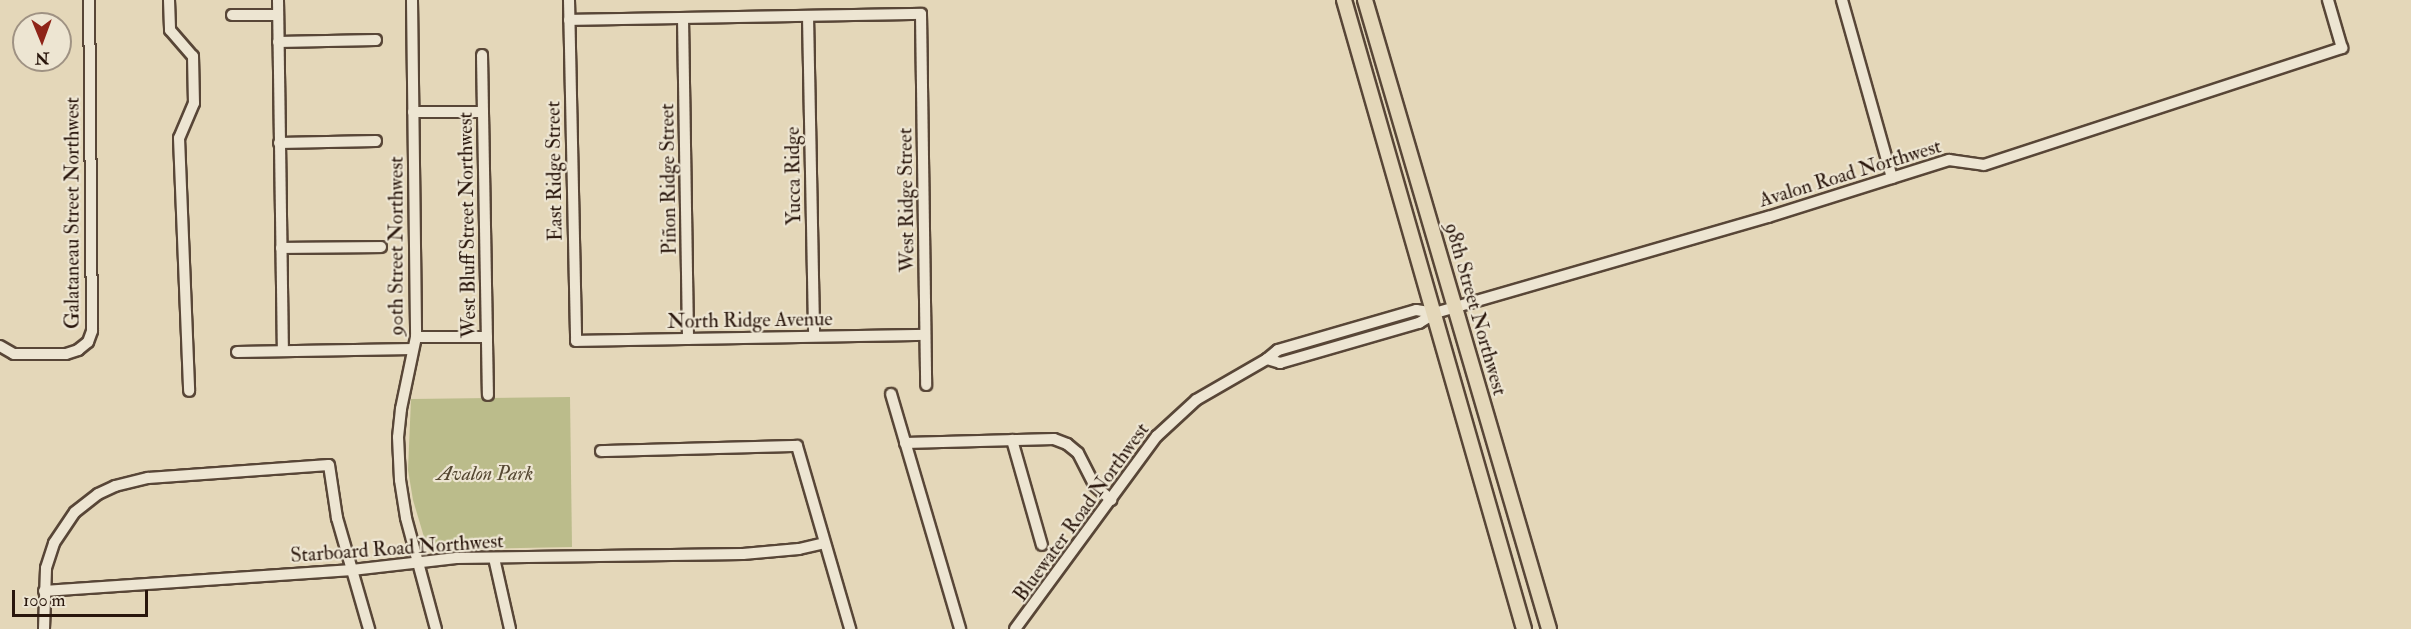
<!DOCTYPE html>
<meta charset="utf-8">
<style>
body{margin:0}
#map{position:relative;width:2411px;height:629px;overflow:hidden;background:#e4d7b9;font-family:"IM FELL Double Pica",serif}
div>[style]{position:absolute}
.green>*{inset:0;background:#bbbc8b}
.roads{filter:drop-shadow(2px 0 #584637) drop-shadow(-2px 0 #584637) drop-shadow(0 2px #584637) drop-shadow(0 -2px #584637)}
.minor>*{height:10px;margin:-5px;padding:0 5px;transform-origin:5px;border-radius:5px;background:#ede5d2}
.major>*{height:14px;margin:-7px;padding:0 7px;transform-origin:7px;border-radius:7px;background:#e4d7b9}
span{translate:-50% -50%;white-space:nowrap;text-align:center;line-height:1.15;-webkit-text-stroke:4.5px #ede5d2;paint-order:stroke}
.street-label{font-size:20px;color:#29160c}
.park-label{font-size:20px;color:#554832;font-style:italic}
.north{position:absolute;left:12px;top:12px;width:60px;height:60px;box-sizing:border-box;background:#ede5d2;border:2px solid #9f9283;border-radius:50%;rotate:179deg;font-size:16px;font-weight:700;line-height:24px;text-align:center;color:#29160c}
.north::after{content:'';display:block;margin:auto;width:21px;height:27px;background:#8f2418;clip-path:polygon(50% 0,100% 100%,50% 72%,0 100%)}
.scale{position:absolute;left:12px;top:590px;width:136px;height:27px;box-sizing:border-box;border:3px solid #29160c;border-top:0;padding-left:8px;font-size:18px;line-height:21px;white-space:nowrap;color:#29160c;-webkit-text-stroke:4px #ede5d2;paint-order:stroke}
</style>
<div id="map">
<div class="green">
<i style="clip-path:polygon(570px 397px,572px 547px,432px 550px,427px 547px,413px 500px,408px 470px,411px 399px)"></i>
</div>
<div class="roads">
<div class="minor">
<i style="left:169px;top:0;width:30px;rotate:88deg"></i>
<i style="left:170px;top:30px;width:35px;rotate:49deg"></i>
<i style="left:193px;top:56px;width:47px;rotate:88.8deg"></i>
<i style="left:194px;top:103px;width:38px;rotate:113deg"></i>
<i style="left:179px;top:138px;width:253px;rotate:87.7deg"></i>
<i style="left:278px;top:0;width:351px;rotate:89.2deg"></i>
<i style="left:412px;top:0;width:337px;rotate:89.3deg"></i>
<i style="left:416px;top:337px;width:74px;rotate:101.8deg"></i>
<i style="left:401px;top:409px;width:28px;rotate:96deg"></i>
<i style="left:398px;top:437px;width:43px;rotate:87.3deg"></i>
<i style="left:400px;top:480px;width:38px;rotate:81deg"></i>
<i style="left:406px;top:518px;width:115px;rotate:74.9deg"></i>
<i style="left:569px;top:0;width:341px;rotate:88.8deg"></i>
<i style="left:576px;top:341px;width:349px;rotate:-1deg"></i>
<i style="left:1842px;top:0;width:185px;rotate:74.3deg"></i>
<i style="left:232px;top:15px;width:46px"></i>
<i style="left:808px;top:16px;width:320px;rotate:88.9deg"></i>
<i style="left:683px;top:18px;width:321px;rotate:89.1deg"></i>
<i style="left:569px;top:20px;width:352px;rotate:-1deg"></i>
<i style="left:921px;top:14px;width:371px;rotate:89.2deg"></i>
<i style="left:278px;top:42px;width:98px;rotate:-1.2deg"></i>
<i style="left:482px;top:55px;width:340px;rotate:89deg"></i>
<i style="left:413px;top:112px;width:70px"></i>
<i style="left:279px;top:143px;width:97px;rotate:-1.2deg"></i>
<i style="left:281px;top:248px;width:100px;rotate:-0.6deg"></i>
<i style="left:1435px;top:313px;width:19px;rotate:-171deg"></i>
<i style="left:1416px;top:310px;width:144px;rotate:163.8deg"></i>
<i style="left:1278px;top:350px;width:14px;rotate:141deg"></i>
<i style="left:1267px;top:359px;width:14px;rotate:17deg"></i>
<i style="left:1280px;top:363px;width:145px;rotate:-16.1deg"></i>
<i style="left:1419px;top:323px;width:19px;rotate:-32deg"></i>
<i style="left:1435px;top:313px;width:347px;rotate:-16.1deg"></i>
<i style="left:1768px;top:217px;width:190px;rotate:-17.5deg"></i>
<i style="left:1949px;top:160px;width:35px;rotate:8deg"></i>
<i style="left:1984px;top:165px;width:377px;rotate:-18.1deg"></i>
<i style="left:2342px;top:48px;width:50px;rotate:-106.3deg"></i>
<i style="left:416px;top:337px;width:71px"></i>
<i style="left:0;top:346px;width:16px;rotate:30deg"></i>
<i style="left:14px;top:354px;width:52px"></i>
<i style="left:66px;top:354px;width:13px;rotate:-18deg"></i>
<i style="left:78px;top:350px;width:13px;rotate:-39deg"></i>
<i style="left:88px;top:342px;width:12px;rotate:-70deg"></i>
<i style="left:92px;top:331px;width:331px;rotate:-90.5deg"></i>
<i style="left:237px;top:352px;width:176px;rotate:-1deg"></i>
<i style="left:891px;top:394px;width:245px;rotate:73.6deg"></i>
<i style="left:1012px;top:440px;width:109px;rotate:74.1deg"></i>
<i style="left:905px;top:443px;width:149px;rotate:-1.5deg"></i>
<i style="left:1054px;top:439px;width:14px;rotate:21deg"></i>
<i style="left:1067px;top:444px;width:14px;rotate:39deg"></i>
<i style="left:1078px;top:453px;width:36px;rotate:63deg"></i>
<i style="left:1094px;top:485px;width:23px;rotate:41deg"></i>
<i style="left:601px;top:451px;width:196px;rotate:-1.5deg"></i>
<i style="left:797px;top:446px;width:191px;rotate:73.8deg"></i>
<i style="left:494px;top:558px;width:73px;rotate:77.3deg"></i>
<i style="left:44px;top:591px;width:309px;rotate:-3.9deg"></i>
<i style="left:352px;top:570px;width:105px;rotate:-6.6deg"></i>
<i style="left:456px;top:558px;width:287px;rotate:-0.8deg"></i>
<i style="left:743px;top:554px;width:56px;rotate:-5.1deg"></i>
<i style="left:799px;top:549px;width:26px;rotate:-13deg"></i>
<i style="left:44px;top:629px;width:61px;rotate:-88.1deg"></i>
<i style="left:46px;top:568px;width:26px;rotate:-72deg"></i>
<i style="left:54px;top:543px;width:37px;rotate:-56deg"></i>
<i style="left:75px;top:512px;width:29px;rotate:-38deg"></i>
<i style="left:98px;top:494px;width:19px;rotate:-25deg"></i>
<i style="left:115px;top:486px;width:34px;rotate:-14deg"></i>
<i style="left:148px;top:478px;width:181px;rotate:-4.1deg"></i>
<i style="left:329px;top:465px;width:54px;rotate:81.4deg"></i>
<i style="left:337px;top:518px;width:116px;rotate:73.9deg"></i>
<i style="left:1015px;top:629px;width:240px;rotate:-53.7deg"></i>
<i style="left:1157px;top:436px;width:53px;rotate:-42.7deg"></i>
<i style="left:1196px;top:400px;width:82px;rotate:-30deg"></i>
</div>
<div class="major">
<i style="left:1344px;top:0;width:654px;rotate:74.03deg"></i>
<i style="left:1365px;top:0;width:655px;rotate:73.69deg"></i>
</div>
</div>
<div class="street-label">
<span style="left:554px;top:171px;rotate:-91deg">East Ridge Street</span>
<span style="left:1850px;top:173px;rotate:-17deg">Avalon Road Northwest</span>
<span style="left:793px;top:176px;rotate:-91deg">Yucca Ridge</span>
<span style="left:668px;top:179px;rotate:-91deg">Piñon Ridge Street</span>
<span style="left:906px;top:200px;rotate:-91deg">West Ridge Street</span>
<span style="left:72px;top:213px;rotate:-90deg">Galataneau Street Northwest</span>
<span style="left:467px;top:225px;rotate:-91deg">West Bluff Street Northwest</span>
<span style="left:396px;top:246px;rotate:-90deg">90th Street Northwest</span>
<span style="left:1476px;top:309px;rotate:74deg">98th Street Northwest</span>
<span style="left:750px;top:320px;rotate:-1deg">North Ridge Avenue</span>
<span style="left:1081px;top:512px;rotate:-54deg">Bluewater Road Northwest</span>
<span style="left:397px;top:548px;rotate:-4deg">Starboard Road Northwest</span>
</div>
<div class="park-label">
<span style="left:485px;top:473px">Avalon Park</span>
</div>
<div class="north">N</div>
<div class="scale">100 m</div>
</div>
